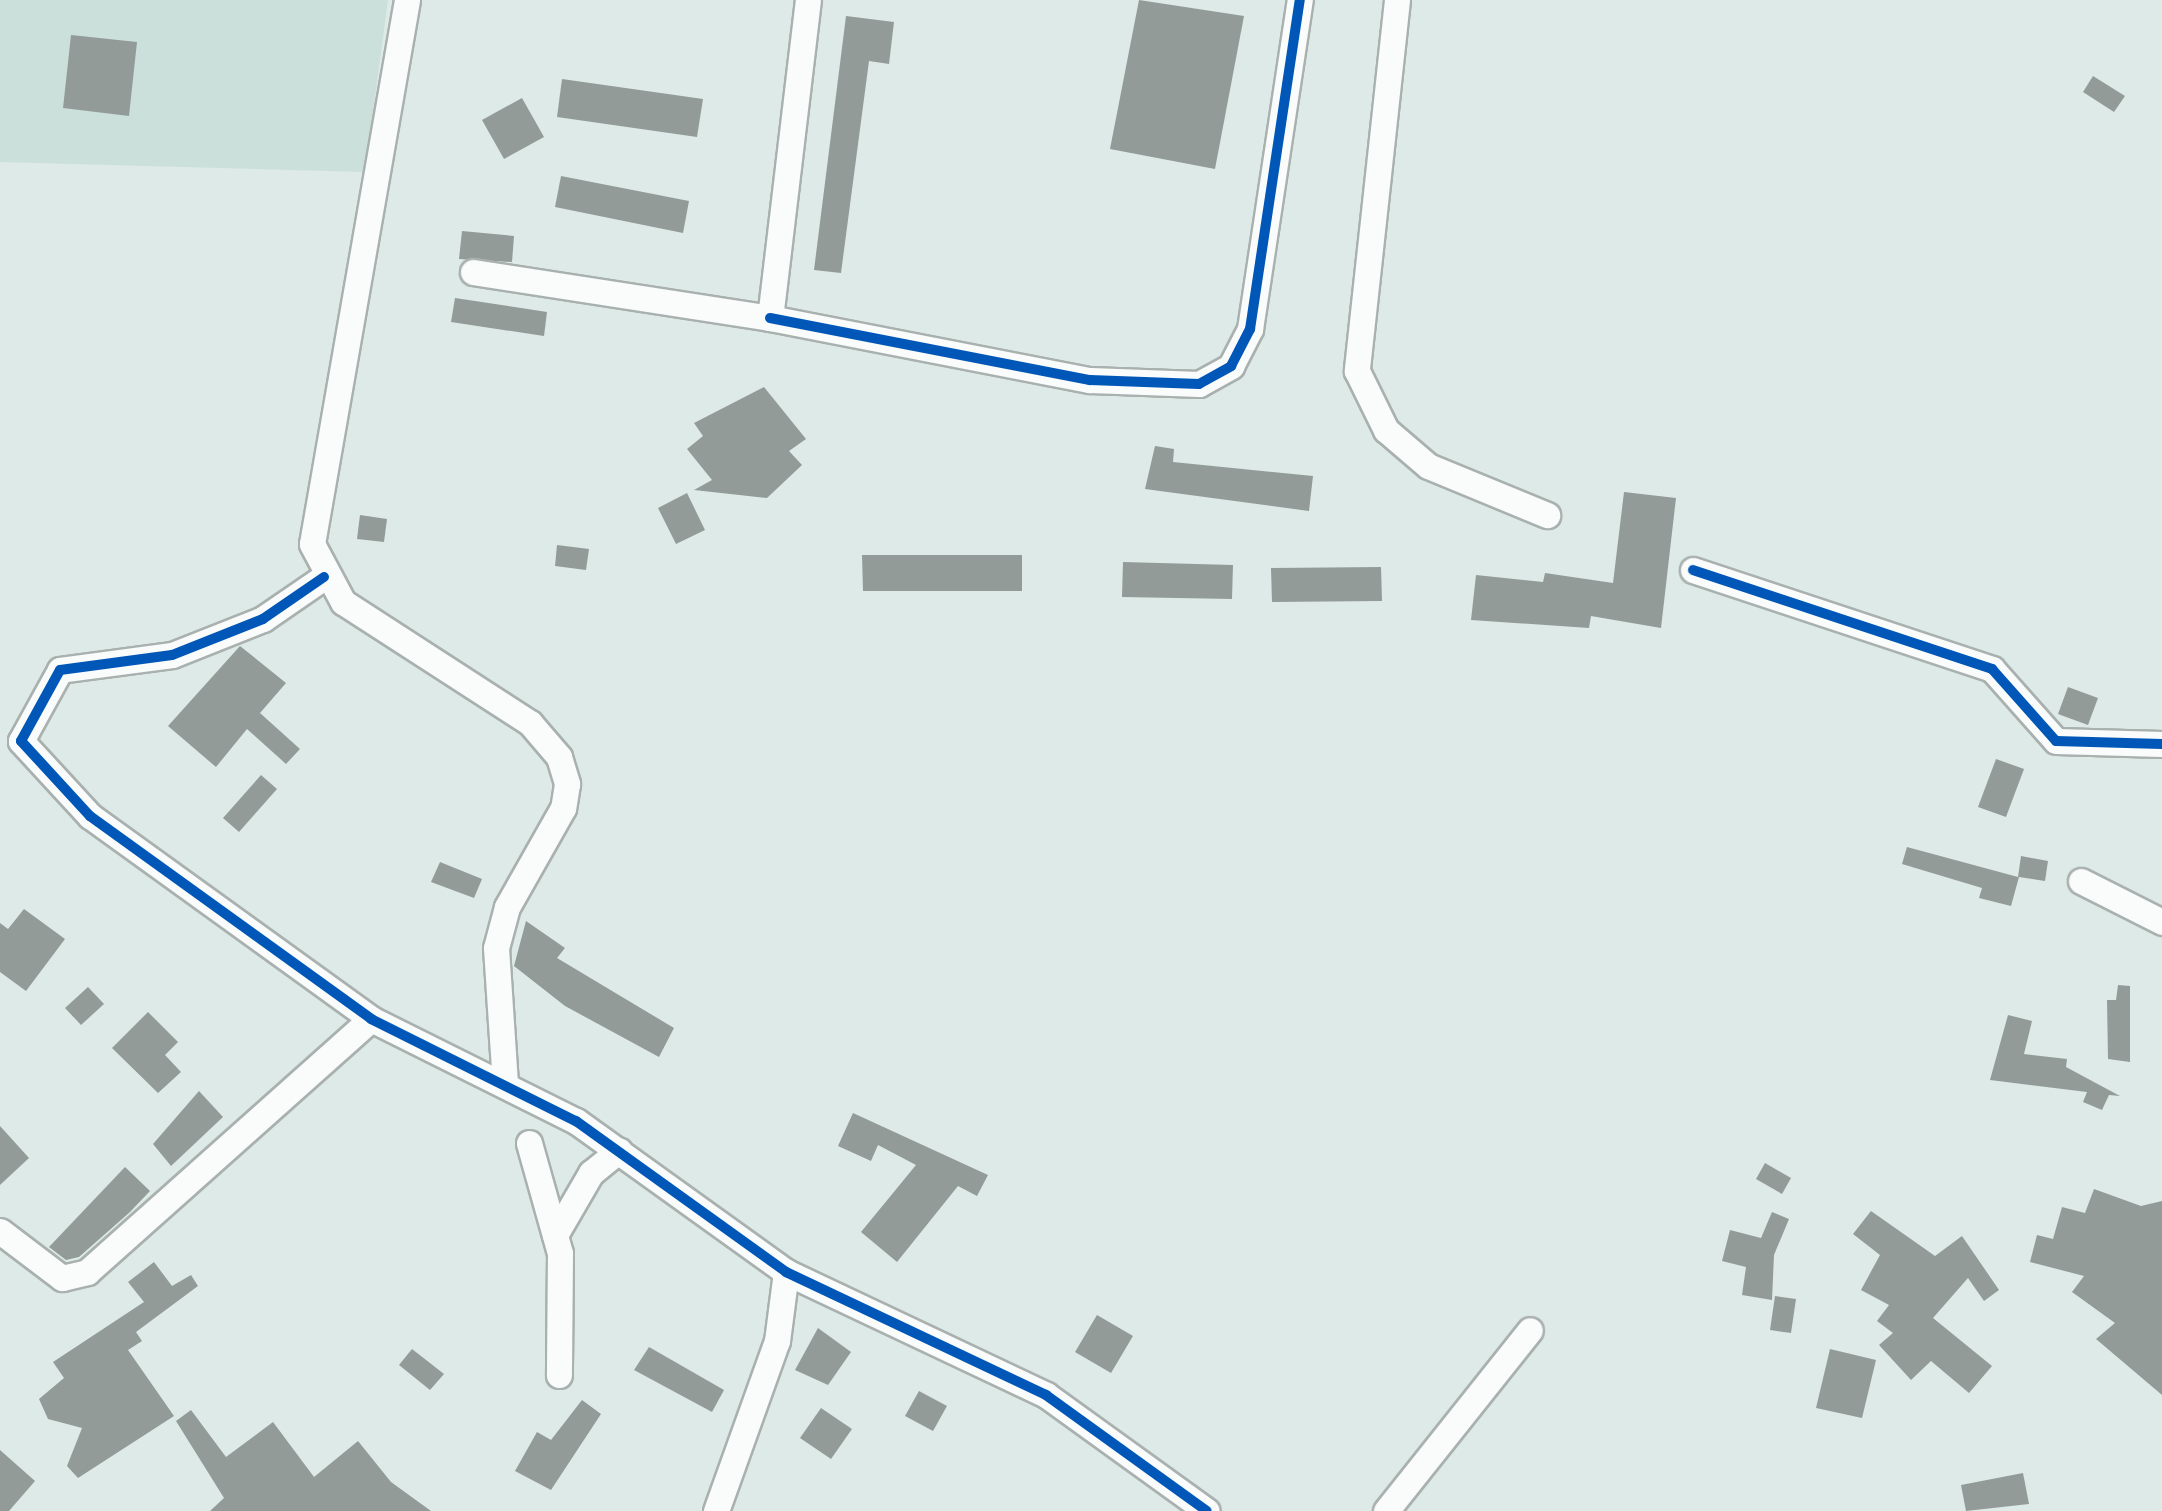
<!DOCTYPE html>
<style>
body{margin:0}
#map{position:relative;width:2162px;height:1511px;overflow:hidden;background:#deeae7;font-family:"Golos Text",sans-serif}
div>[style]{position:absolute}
.built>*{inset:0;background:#cbe0db}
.building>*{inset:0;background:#939b99}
.roads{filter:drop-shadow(2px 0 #a9b1af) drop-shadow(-2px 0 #a9b1af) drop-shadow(0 2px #a9b1af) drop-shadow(0 -2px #a9b1af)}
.minor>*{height:25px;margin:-12.5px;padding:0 12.5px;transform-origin:12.5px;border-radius:12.5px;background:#fafcfb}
.cycleway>*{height:10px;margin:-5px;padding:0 5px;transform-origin:5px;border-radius:5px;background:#0057b8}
span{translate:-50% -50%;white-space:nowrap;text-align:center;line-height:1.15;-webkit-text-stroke:10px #daeee9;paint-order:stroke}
</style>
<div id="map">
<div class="built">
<i style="clip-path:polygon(0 0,388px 0,365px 172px,0 162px)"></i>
</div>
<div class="building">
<i style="clip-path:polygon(1139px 0,1244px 16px,1215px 169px,1110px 149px)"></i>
<i style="clip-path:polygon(846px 16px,894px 22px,889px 64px,869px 61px,841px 273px,814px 270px)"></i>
<i style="clip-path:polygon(71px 35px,137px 42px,129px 116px,63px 108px)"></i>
<i style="clip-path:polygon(2093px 76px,2125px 96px,2114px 112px,2083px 92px)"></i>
<i style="clip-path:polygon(562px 79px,703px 99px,697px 137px,557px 117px)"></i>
<i style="clip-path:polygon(522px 98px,544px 137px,504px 159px,482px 120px)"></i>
<i style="clip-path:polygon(561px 176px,689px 201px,683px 233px,555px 207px)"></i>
<i style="clip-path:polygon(462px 231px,514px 236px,512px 262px,459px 259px)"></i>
<i style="clip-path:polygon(455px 298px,547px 312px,544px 336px,451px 322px)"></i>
<i style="clip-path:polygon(764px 387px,806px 439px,789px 451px,802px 465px,767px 498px,694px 490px,712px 480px,687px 449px,703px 436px,694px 423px)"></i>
<i style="clip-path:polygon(1155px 446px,1174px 449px,1173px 462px,1313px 476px,1309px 511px,1145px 489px)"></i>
<i style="clip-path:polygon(1624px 492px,1676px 498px,1661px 628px,1591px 616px,1589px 628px,1471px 620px,1476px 575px,1543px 582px,1545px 573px,1613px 583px)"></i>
<i style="clip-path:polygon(687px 493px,705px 530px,676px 544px,658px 508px)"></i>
<i style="clip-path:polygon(360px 515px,387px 519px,384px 542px,357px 539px)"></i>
<i style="clip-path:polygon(557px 545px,589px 549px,586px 570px,555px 566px)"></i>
<i style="clip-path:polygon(862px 555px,1022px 555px,1022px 591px,863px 591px)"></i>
<i style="clip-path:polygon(1123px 562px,1233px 565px,1232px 599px,1122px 597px)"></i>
<i style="clip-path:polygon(1381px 567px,1382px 601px,1272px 602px,1271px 568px)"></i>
<i style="clip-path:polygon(240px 646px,286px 683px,260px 713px,300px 749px,286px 764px,247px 729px,216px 767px,168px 726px)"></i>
<i style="clip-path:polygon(2068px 687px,2098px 698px,2088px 725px,2058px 714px)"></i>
<i style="clip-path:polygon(1996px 759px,2024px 769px,2006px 817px,1978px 807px)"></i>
<i style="clip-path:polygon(261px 775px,277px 789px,239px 832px,223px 818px)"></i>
<i style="clip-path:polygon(1907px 847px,2018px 877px,2021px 856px,2048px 861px,2045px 881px,2019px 877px,2011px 906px,1979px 898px,1982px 888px,1902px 864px)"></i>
<i style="clip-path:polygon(440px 862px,482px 879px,474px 898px,431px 882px)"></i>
<i style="clip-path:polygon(24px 909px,65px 939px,26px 991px,0 972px,0 923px,8px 929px)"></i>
<i style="clip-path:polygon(526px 921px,565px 948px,557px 958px,674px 1028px,659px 1057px,565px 1006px,514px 966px)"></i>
<i style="clip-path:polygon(2118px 985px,2130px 986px,2130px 1062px,2108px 1059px,2107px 1000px,2116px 1000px)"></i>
<i style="clip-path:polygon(88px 987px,104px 1004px,81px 1025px,65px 1008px)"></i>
<i style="clip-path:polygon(148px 1012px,178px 1042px,165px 1055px,181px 1072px,158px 1093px,112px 1048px)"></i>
<i style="clip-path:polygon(2008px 1015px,2032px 1021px,2024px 1054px,2067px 1059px,2066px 1067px,2120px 1096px,2109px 1095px,2102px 1110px,2083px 1102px,2087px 1092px,1990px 1080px)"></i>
<i style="clip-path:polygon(199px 1091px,223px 1117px,171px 1166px,153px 1144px)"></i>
<i style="clip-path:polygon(853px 1113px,988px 1175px,977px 1196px,958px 1186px,897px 1262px,861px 1232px,916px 1165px,878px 1145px,871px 1161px,838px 1146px)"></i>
<i style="clip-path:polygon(0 1126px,29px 1158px,0 1185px)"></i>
<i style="clip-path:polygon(1765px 1163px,1791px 1178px,1782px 1194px,1756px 1179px)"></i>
<i style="clip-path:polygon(125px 1167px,150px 1191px,130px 1212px,79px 1257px,66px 1260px,49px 1247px)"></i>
<i style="clip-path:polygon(2094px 1189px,2141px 1206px,2162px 1201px,2162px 1395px,2096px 1339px,2115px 1323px,2072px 1292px,2084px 1276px,2030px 1262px,2037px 1235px,2053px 1239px,2062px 1207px,2085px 1213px)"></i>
<i style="clip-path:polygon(1871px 1211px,1935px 1256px,1962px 1236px,1999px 1290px,1984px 1301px,1968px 1278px,1933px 1318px,1992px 1366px,1969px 1393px,1931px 1361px,1911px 1380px,1879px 1345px,1893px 1333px,1877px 1321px,1889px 1305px,1861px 1290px,1880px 1255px,1853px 1234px)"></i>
<i style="clip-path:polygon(1772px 1212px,1789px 1219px,1774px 1255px,1772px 1300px,1742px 1295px,1746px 1267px,1722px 1261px,1730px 1230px,1761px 1238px)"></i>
<i style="clip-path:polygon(154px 1262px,172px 1286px,191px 1275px,198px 1286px,136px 1332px,142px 1341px,128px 1350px,174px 1416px,78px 1478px,67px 1466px,82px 1428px,48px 1419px,39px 1399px,64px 1378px,53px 1362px,144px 1302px,128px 1282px)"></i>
<i style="clip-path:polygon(1775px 1296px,1796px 1299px,1791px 1333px,1770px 1330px)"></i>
<i style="clip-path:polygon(1097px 1315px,1133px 1336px,1111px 1373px,1075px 1352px)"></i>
<i style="clip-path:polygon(818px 1328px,851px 1352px,828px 1385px,795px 1370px)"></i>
<i style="clip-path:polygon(649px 1347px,724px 1390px,712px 1412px,634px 1370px)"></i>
<i style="clip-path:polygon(412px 1349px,444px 1374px,430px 1390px,399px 1365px)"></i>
<i style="clip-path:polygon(1830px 1349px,1876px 1360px,1862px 1418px,1816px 1408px)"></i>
<i style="clip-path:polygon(919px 1391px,947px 1406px,933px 1431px,905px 1416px)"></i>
<i style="clip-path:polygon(582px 1400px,601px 1414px,551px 1490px,515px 1471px,537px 1432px,551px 1440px)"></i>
<i style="clip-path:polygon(821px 1408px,852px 1429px,831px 1459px,800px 1438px)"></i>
<i style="clip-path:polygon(191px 1410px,226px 1457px,273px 1422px,314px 1477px,358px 1441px,391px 1482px,431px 1511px,210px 1511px,224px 1498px,176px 1421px)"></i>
<i style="clip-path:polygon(0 1450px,35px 1481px,9px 1511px,0 1511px)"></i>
<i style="clip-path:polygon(2023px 1473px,2029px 1504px,1966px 1511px,1961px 1485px)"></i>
</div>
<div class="roads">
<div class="minor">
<i style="left:407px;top:0;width:552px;rotate:99.91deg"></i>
<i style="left:312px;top:544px;width:66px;rotate:61.9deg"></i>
<i style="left:343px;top:602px;width:223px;rotate:32.9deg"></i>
<i style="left:530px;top:723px;width:45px;rotate:49.5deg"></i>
<i style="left:559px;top:757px;width:28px;rotate:73deg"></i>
<i style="left:567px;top:784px;width:24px;rotate:99deg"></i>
<i style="left:563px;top:808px;width:114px;rotate:119.5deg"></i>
<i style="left:507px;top:907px;width:42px;rotate:105deg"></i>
<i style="left:496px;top:948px;width:135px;rotate:86.2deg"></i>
<i style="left:1397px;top:0;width:373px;rotate:96.2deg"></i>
<i style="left:1357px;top:371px;width:66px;rotate:63.8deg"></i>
<i style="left:1386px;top:430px;width:55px;rotate:40.6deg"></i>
<i style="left:1428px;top:466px;width:129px;rotate:22.4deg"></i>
<i style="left:473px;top:272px;width:301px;rotate:8.8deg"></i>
<i style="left:770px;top:318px;width:320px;rotate:-83.2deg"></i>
<i style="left:770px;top:318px;width:326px;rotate:11deg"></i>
<i style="left:1090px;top:380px;width:109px;rotate:2.1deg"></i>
<i style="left:1199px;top:384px;width:37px;rotate:-29deg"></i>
<i style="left:1231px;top:366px;width:42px;rotate:-62.8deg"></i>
<i style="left:1250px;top:329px;width:333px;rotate:-81.4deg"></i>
<i style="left:1693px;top:570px;width:315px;rotate:18.3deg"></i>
<i style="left:1992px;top:669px;width:96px;rotate:48.4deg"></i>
<i style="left:2056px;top:741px;width:106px;rotate:1.6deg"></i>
<i style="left:324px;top:577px;width:74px;rotate:145.5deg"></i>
<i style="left:263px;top:619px;width:98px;rotate:158.4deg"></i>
<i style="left:172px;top:655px;width:113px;rotate:172.4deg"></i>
<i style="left:60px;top:670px;width:81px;rotate:118.8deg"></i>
<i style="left:21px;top:741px;width:102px;rotate:47.4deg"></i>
<i style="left:90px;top:816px;width:347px;rotate:35.8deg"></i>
<i style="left:371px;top:1019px;width:229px;rotate:26.5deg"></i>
<i style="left:576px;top:1121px;width:259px;rotate:35.7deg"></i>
<i style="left:786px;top:1272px;width:288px;rotate:25.3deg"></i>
<i style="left:1046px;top:1395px;width:198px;rotate:35.8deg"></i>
<i style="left:2081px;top:881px;width:91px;rotate:26.8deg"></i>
<i style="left:529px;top:1143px;width:114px;rotate:74.3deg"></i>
<i style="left:560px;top:1253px;width:122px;rotate:90.5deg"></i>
<i style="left:0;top:1231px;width:78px;rotate:37.2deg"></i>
<i style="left:62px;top:1278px;width:26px;rotate:-13deg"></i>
<i style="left:87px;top:1272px;width:380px;rotate:-41.7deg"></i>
<i style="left:555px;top:1235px;width:72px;rotate:-59.9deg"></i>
<i style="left:591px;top:1173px;width:36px;rotate:-39deg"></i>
<i style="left:716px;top:1511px;width:181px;rotate:-70.3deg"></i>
<i style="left:777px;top:1341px;width:70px;rotate:-82.6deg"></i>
<i style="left:1386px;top:1511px;width:231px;rotate:-51.5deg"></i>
</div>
</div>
<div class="cycleway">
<i style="left:770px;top:318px;width:326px;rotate:11deg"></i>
<i style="left:1090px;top:380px;width:109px;rotate:2.1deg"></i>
<i style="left:1199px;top:384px;width:37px;rotate:-29deg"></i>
<i style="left:1231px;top:366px;width:42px;rotate:-62.8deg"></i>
<i style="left:1250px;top:329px;width:333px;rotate:-81.4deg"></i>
<i style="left:1693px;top:570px;width:315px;rotate:18.3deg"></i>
<i style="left:1992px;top:669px;width:96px;rotate:48.4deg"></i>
<i style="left:2056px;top:741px;width:106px;rotate:1.6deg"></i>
<i style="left:324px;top:577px;width:74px;rotate:145.5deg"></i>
<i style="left:263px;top:619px;width:98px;rotate:158.4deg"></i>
<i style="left:172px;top:655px;width:113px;rotate:172.4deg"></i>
<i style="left:60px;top:670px;width:81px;rotate:118.8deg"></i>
<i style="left:21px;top:741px;width:102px;rotate:47.4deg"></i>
<i style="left:90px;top:816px;width:347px;rotate:35.8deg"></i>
<i style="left:371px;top:1019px;width:229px;rotate:26.5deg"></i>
<i style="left:576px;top:1121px;width:259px;rotate:35.7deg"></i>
<i style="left:786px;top:1272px;width:288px;rotate:25.3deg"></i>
<i style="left:1046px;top:1395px;width:198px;rotate:35.8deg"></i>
</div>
</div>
